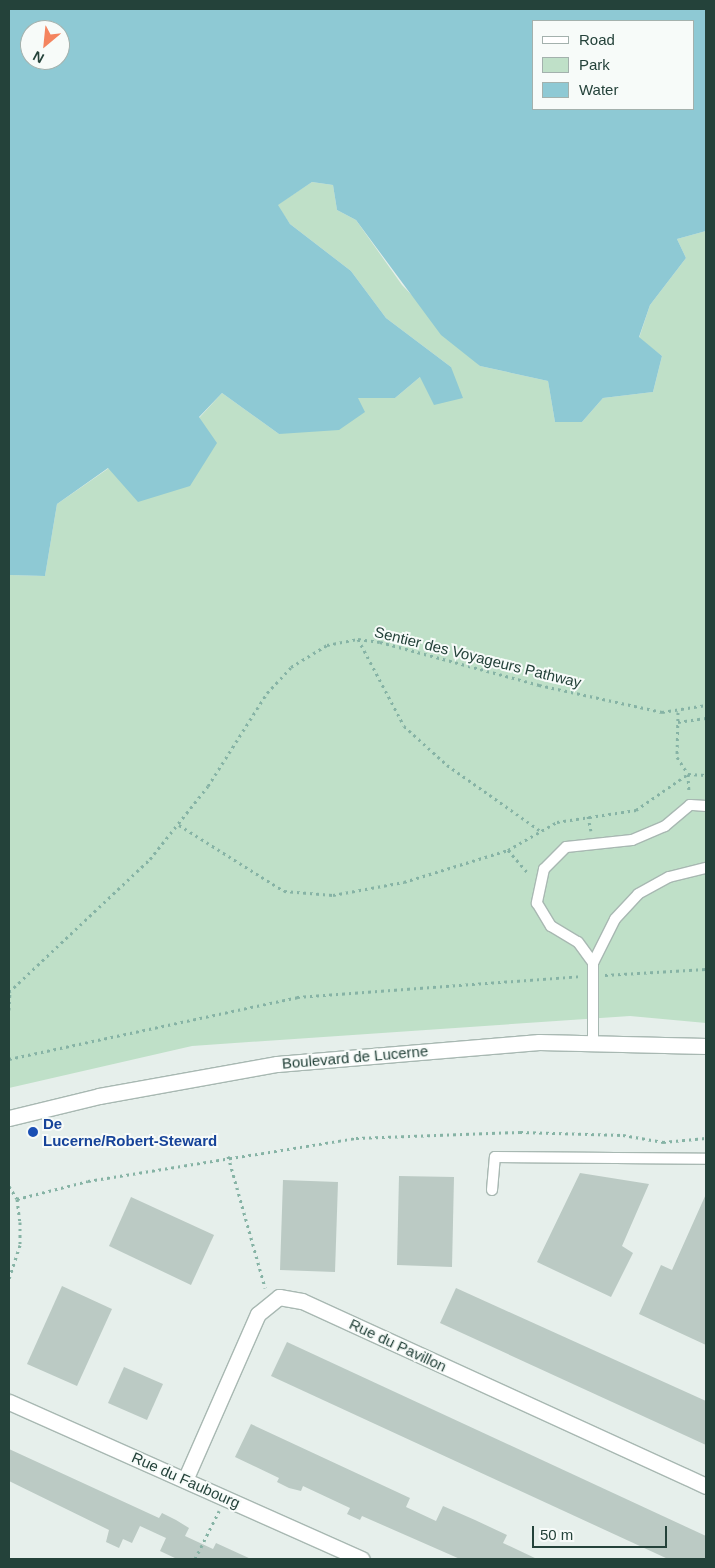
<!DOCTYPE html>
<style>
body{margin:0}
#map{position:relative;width:715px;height:1568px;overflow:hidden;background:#e6efeb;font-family:Arial,sans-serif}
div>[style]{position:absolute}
.green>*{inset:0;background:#bfe0c8}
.water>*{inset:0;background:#8ec9d4}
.building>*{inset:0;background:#bbcac4}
.path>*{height:3px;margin-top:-1.5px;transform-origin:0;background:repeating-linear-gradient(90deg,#86b3a5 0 2.5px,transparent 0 6.5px)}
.roads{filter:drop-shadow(1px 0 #a8b8b2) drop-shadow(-1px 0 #a8b8b2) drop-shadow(0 1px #a8b8b2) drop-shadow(0 -1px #a8b8b2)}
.service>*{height:10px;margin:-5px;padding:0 5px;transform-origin:5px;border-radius:5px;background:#fff}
.minor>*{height:15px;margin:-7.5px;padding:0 7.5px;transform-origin:7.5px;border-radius:7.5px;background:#fff}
.secondary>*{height:15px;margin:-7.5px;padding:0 7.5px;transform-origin:7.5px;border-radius:7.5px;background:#fff}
.dots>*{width:14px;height:14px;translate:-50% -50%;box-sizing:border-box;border:2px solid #f7fbf9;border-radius:50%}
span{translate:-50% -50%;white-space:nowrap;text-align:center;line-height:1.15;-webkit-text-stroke:4px #f7fbf9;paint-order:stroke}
.street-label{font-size:15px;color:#24423a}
.transit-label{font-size:15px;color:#164399;font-weight:700}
.left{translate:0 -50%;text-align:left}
.frame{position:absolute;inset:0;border:10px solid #24423a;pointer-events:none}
.legend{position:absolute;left:532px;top:20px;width:162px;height:90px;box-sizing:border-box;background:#f7fbf9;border:1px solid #a3b1ad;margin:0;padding:6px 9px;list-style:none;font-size:15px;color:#24423a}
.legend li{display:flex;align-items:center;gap:10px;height:25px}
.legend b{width:25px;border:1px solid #a3b1ad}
.north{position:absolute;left:20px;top:20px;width:50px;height:50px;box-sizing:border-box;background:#f7fbf9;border:1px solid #a3b1ad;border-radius:50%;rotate:208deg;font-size:14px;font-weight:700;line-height:20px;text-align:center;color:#24423a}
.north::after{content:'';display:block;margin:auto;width:18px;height:22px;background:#f4845f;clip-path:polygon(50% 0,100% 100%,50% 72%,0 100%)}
.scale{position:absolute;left:532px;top:1526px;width:135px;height:22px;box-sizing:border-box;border:2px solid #24423a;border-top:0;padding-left:6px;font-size:15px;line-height:18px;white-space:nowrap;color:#24423a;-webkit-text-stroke:4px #f7fbf9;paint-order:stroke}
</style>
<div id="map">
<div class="green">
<i style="clip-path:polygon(312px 182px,333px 185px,337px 210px,356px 220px,402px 285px,480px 366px,548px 381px,555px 422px,582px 422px,603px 398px,653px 392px,662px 356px,639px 338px,650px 305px,686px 258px,677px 239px,706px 231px,706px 1023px,630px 1016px,192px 1046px,9px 1088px,9px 575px,45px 576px,57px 504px,109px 468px,199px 418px,222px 393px,279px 434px,358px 398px,395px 398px,420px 377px,451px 367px,386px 318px,351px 271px,290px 224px,277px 205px)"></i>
</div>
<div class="water">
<i style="clip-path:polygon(evenodd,9px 9px,706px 9px,706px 231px,677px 239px,686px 258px,650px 305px,639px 337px,662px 356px,653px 392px,603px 398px,582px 422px,555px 422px,548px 381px,480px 366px,441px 335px,356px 220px,337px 210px,333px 185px,312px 182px,278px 205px,290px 224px,351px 271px,386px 318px,451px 367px,463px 398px,434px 405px,420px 377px,395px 398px,358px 398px,365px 412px,339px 430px,279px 434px,222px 393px,199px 417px,217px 443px,190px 486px,138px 502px,108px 468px,57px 504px,45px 576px,9px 575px,9px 9px,534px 21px,694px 21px,694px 109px,534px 109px,534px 21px,9px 9px,30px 30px,60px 30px,60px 60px,30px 60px,30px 30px)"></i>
</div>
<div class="building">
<i style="clip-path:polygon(580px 1173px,649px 1184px,622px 1246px,633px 1253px,611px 1297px,537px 1262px)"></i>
<i style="clip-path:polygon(399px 1176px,454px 1177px,452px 1267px,397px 1265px)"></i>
<i style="clip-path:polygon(283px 1180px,338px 1182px,335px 1272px,280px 1270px)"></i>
<i style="clip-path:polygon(706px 1194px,706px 1345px,639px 1314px,661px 1265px,672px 1270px)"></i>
<i style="clip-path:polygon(131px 1197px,214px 1235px,191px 1285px,109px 1246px)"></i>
<i style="clip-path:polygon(62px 1286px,112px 1309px,77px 1386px,27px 1364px)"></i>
<i style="clip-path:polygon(456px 1288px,706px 1401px,706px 1445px,440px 1323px)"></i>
<i style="clip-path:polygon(287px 1342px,706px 1536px,706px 1559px,668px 1559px,271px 1376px)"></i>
<i style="clip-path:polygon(124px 1367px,163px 1384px,147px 1420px,108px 1403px)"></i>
<i style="clip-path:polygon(251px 1424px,410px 1498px,406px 1507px,436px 1521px,443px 1506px,475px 1520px,507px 1535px,503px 1543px,537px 1559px,460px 1559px,362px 1516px,360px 1520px,347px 1514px,350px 1508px,303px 1486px,301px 1491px,289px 1488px,277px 1482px,279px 1478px,235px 1457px)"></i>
<i style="clip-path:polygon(9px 1449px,159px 1518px,162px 1513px,176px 1520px,189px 1528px,185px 1536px,213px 1549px,216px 1543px,251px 1559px,177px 1559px,160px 1551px,166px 1538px,140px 1526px,132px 1543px,123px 1539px,119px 1548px,106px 1542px,109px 1530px,9px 1481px)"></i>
</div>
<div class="path">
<i style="left:358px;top:639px;width:98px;rotate:62.1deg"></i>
<i style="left:404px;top:726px;width:58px;rotate:42.2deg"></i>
<i style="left:447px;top:765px;width:113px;rotate:35.2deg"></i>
<i style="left:678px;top:712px;width:45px;rotate:91.3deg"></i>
<i style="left:677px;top:757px;width:20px;rotate:57deg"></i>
<i style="left:688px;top:774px;width:19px;rotate:87deg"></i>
<i style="left:678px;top:722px;width:28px;rotate:-8deg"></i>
<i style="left:588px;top:816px;width:15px;rotate:79deg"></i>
<i style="left:179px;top:825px;width:124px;rotate:32.2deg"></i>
<i style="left:284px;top:891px;width:49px;rotate:4.7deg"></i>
<i style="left:333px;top:895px;width:72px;rotate:-10.4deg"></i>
<i style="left:404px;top:882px;width:109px;rotate:-17.1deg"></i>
<i style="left:508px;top:850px;width:56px;rotate:-29.7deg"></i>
<i style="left:557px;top:822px;width:80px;rotate:-8.6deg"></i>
<i style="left:636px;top:810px;width:63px;rotate:-34.7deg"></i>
<i style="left:688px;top:774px;width:18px;rotate:3deg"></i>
<i style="left:508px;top:850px;width:32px;rotate:49deg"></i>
<i style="left:605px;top:975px;width:101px;rotate:-3.4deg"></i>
<i style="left:9px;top:992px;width:194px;rotate:-43.3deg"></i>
<i style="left:150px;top:859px;width:93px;rotate:-51.5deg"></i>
<i style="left:208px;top:786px;width:110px;rotate:-57.6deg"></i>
<i style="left:267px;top:693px;width:35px;rotate:-47deg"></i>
<i style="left:291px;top:667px;width:42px;rotate:-31.4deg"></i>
<i style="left:327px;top:645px;width:32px;rotate:-11deg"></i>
<i style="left:358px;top:639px;width:22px;rotate:8deg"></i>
<i style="left:380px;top:642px;width:165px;rotate:15.1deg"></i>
<i style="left:539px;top:685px;width:126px;rotate:12.4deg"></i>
<i style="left:662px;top:712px;width:45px;rotate:-9deg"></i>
<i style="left:9px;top:1010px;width:19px;rotate:-87deg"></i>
<i style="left:9px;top:1059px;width:295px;rotate:-12.1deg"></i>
<i style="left:297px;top:997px;width:285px;rotate:-4.2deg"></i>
<i style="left:228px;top:1156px;width:137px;rotate:74.3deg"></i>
<i style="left:9px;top:1186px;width:15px;rotate:58deg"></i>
<i style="left:17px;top:1199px;width:23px;rotate:83deg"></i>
<i style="left:20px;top:1222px;width:23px;rotate:90deg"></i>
<i style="left:20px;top:1245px;width:36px;rotate:108deg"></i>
<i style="left:17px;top:1199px;width:73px;rotate:-14.2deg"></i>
<i style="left:88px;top:1181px;width:271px;rotate:-9.1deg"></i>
<i style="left:356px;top:1138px;width:164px;rotate:-2.1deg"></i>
<i style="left:520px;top:1132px;width:103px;rotate:1.7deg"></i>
<i style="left:623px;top:1135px;width:41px;rotate:9.9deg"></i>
<i style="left:663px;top:1142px;width:43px;rotate:-5.3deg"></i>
<i style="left:195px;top:1559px;width:54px;rotate:-63.4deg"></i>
</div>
<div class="roads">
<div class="service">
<i style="left:706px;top:806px;width:16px;rotate:-176deg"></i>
<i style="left:690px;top:805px;width:33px;rotate:140deg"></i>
<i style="left:665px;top:826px;width:36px;rotate:157deg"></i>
<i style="left:632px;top:840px;width:66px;rotate:173.9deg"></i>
<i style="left:566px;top:847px;width:31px;rotate:135deg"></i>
<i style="left:544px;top:869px;width:35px;rotate:102deg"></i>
<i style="left:537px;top:903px;width:27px;rotate:59deg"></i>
<i style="left:551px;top:926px;width:31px;rotate:31deg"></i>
<i style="left:578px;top:942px;width:26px;rotate:54deg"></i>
<i style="left:593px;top:963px;width:49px;rotate:-63.4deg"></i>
<i style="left:615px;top:919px;width:34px;rotate:-47deg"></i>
<i style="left:638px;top:894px;width:35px;rotate:-29deg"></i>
<i style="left:669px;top:877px;width:38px;rotate:-14deg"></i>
<i style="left:593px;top:1043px;width:80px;rotate:-90deg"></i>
<i style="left:492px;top:1190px;width:33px;rotate:-85deg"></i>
<i style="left:495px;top:1157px;width:211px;rotate:0.5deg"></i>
</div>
<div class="minor">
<i style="left:9px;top:1402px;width:386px;rotate:24deg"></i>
<i style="left:185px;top:1480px;width:181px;rotate:-66.3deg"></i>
<i style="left:258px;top:1314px;width:27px;rotate:-39deg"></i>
<i style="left:279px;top:1297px;width:23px;rotate:10deg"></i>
<i style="left:302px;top:1301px;width:444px;rotate:24.6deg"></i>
</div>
<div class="secondary">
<i style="left:9px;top:1118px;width:93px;rotate:-13.7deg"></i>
<i style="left:99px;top:1096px;width:181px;rotate:-10.2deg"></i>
<i style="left:277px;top:1064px;width:263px;rotate:-4.8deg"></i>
<i style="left:539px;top:1042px;width:167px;rotate:1.4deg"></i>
</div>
</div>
<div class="dots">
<i style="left:33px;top:1132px;background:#1a4fb4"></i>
</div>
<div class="street-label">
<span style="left:478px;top:657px;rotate:14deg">Sentier des Voyageurs Pathway</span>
<span style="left:355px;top:1057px;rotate:-5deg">Boulevard de Lucerne</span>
<span style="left:398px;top:1345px;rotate:25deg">Rue du Pavillon</span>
<span style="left:186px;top:1480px;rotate:24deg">Rue du Faubourg</span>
</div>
<div class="transit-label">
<span class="left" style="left:43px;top:1132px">De<br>Lucerne/Robert-Steward</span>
</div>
<div class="frame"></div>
<ul class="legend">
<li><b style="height:6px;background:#fff"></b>Road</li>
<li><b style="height:14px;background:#bfe0c8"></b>Park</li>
<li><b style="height:14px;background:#8ec9d4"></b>Water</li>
</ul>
<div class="north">N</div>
<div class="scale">50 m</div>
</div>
